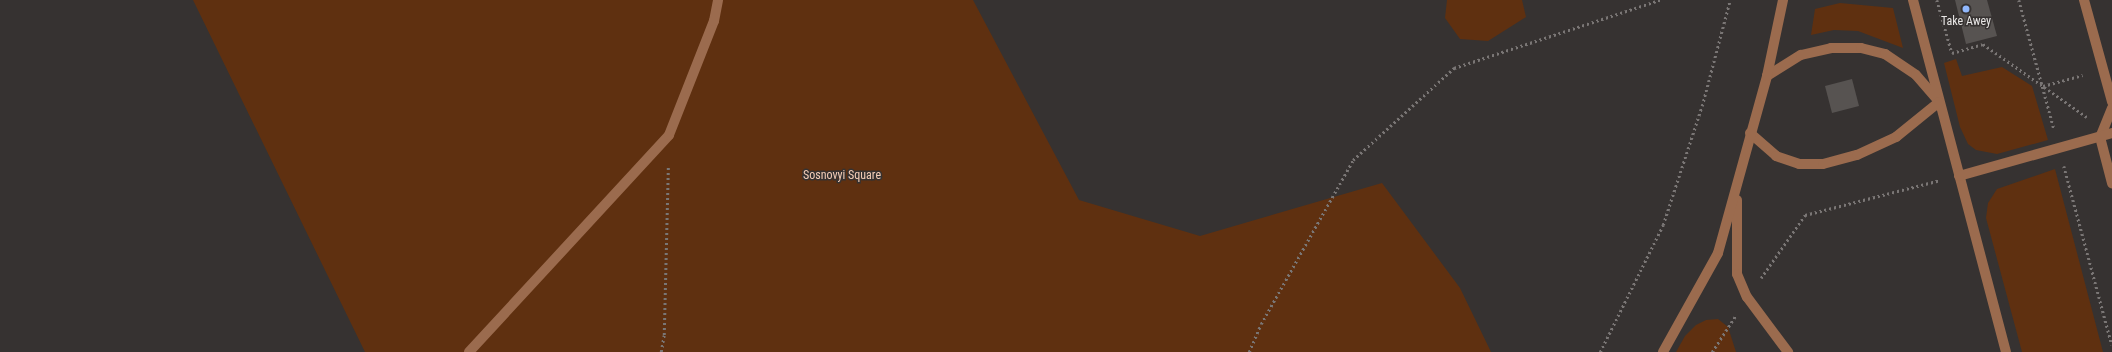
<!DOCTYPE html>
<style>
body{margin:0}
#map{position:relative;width:2112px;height:352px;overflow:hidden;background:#363231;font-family:"Roboto Condensed",sans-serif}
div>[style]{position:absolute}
.green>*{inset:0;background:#5f3010}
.building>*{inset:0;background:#575351}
.path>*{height:2.5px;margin-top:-1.25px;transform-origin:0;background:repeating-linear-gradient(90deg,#7a7675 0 2px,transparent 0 5px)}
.minor>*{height:10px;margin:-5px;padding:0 5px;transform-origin:5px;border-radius:5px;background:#9b6b4e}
.dots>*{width:11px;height:11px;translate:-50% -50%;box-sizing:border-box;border:2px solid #363231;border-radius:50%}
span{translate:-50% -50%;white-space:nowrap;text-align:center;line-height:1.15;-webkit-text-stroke:3px #363231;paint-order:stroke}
.poi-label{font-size:12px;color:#e8e6e5}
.park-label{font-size:12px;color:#f5ceb7}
</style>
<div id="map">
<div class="green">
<i style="clip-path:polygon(193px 0,973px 0,1079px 200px,1200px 236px,1382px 183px,1460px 288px,1491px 352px,365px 352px)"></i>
<i style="clip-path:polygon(1447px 0,1522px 0,1526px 17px,1488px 41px,1460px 39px,1445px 18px)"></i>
<i style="clip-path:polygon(1840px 3px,1893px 8px,1903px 48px,1858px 31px,1834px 30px,1811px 35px,1815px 9px)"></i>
<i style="clip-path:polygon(1956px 59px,1962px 76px,2002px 67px,2032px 86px,2048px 140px,1997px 154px,1976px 150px,1968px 144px,1960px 127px,1944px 63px)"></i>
<i style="clip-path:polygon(2055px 169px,2103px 352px,2022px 352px,1986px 218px,1988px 203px,1997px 189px)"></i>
<i style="clip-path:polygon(1718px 319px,1728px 327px,1736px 352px,1676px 352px,1685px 336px,1696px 325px,1706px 320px)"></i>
</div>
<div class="building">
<i style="clip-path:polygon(1955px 0,1987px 0,1997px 36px,1966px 44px)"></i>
<i style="clip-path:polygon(1852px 79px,1859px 106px,1832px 113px,1825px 86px)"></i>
</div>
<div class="path">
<i style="left:1937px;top:0;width:55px;rotate:74.2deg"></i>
<i style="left:1952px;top:53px;width:32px;rotate:-16deg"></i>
<i style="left:1983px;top:44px;width:127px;rotate:35.1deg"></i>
<i style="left:2019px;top:0;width:134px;rotate:74.8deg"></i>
<i style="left:2043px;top:86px;width:41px;rotate:-15.4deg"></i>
<i style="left:2064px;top:166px;width:185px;rotate:75deg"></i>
<i style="left:1761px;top:278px;width:77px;rotate:-55.1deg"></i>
<i style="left:1805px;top:215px;width:139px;rotate:-14.5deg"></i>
<i style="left:661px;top:352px;width:17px;rotate:-80deg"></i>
<i style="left:664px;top:335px;width:168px;rotate:-88.6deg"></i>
<i style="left:1249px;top:352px;width:30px;rotate:-67deg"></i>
<i style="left:1261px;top:324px;width:188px;rotate:-60.7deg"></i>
<i style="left:1353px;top:160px;width:137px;rotate:-42.3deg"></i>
<i style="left:1454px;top:68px;width:217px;rotate:-18.3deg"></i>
<i style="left:1600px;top:352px;width:142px;rotate:-63.6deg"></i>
<i style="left:1663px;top:225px;width:125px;rotate:-71.9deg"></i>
<i style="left:1702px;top:106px;width:110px;rotate:-75.2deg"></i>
<i style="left:1712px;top:352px;width:44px;rotate:-57deg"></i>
</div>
<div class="minor">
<i style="left:1913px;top:0;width:364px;rotate:75.2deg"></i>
<i style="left:2084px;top:0;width:106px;rotate:74.6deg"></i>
<i style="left:1767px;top:76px;width:40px;rotate:-32deg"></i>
<i style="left:1801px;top:55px;width:31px;rotate:-13deg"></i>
<i style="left:1831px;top:48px;width:30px"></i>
<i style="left:1861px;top:48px;width:25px;rotate:14deg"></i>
<i style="left:1885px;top:54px;width:37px;rotate:34deg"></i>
<i style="left:1916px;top:75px;width:33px;rotate:49deg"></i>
<i style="left:2112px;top:108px;width:31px;rotate:112deg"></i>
<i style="left:2100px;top:137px;width:48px;rotate:75.4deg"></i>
<i style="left:1750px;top:133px;width:35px;rotate:41deg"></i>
<i style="left:1776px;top:156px;width:24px;rotate:19deg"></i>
<i style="left:1799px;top:164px;width:24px"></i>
<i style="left:1823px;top:164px;width:35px;rotate:-15deg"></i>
<i style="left:1857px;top:155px;width:43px;rotate:-24.8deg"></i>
<i style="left:1896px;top:137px;width:55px;rotate:-39.1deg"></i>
<i style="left:1959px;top:176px;width:159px;rotate:-15.7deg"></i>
<i style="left:1737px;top:200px;width:74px;rotate:90deg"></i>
<i style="left:1737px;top:274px;width:25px;rotate:67deg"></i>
<i style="left:1747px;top:297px;width:69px;rotate:53.3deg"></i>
<i style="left:469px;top:352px;width:295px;rotate:-47.3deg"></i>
<i style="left:669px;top:135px;width:123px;rotate:-68.5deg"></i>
<i style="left:714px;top:21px;width:21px;rotate:-79deg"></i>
<i style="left:1663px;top:352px;width:113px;rotate:-60.9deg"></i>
<i style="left:1718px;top:253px;width:184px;rotate:-74.5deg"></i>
<i style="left:1767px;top:76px;width:78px;rotate:-78.1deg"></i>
</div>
<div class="dots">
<i style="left:1966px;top:9px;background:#91b8fd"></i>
</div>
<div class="poi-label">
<span style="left:1966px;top:22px">Take Awey</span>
</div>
<div class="park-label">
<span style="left:842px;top:176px">Sosnovyi Square</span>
</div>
</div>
